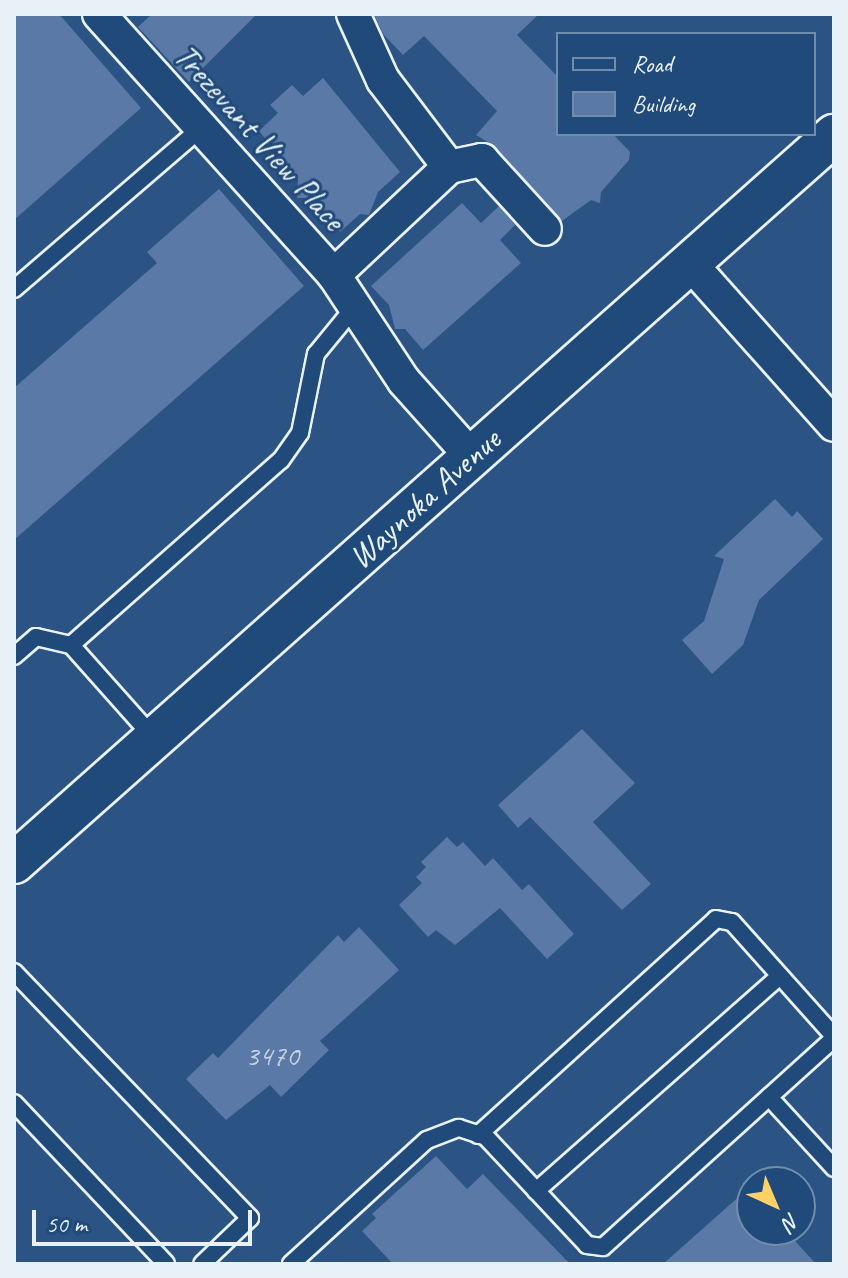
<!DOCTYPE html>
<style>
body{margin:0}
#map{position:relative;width:848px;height:1278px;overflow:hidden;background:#2b5383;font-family:Caveat,sans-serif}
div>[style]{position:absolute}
.building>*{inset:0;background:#5b79a6}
.roads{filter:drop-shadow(2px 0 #e8f1f8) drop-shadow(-2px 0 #e8f1f8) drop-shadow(0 2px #e8f1f8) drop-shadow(0 -2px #e8f1f8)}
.service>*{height:16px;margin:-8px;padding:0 8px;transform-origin:8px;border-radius:8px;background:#1f4a7a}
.minor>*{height:32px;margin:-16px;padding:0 16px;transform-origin:16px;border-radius:16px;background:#1f4a7a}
.tertiary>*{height:40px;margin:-20px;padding:0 20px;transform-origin:20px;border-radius:20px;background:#1f4a7a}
span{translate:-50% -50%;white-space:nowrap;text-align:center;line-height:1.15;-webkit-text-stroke:6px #1f4a7a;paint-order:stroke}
.number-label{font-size:30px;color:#c5d3e4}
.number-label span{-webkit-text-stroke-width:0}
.street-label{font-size:34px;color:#e8f1f8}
.frame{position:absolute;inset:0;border:16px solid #e8f1f8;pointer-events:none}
.legend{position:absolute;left:556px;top:32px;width:260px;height:104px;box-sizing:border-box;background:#1f4a7a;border:2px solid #6f8dac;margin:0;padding:10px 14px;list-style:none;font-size:24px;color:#e8f1f8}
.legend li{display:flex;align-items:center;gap:16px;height:40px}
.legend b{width:40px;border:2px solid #6f8dac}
.north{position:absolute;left:736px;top:1166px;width:80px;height:80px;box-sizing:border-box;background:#1f4a7a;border:2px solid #6f8dac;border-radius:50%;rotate:136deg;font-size:22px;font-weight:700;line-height:32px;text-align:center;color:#e8f1f8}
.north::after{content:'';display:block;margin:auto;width:28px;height:36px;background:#ffd166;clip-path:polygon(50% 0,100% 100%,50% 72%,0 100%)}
.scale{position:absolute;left:32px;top:1210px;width:220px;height:36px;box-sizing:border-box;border:4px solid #e8f1f8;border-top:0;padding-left:10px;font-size:24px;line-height:28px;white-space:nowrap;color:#e8f1f8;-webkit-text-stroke:6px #1f4a7a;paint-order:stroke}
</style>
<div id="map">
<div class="building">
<i style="clip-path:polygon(14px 14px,59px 14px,141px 108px,14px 220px)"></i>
<i style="clip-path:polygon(152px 14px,257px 14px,189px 82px,138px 27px)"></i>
<i style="clip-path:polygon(374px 14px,539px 14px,517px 35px,558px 77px,558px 134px,613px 134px,630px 152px,629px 160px,601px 192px,600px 203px,591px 200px,562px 221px,496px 147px,476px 135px,497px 111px,424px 36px,403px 55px,383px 34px)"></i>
<i style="clip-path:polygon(323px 78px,400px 172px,378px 192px,369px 215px,360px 214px,340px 232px,308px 198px,297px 198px,298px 179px,259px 131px,278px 113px,270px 105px,292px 85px,303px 96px)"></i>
<i style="clip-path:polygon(219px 189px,304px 286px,14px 540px,14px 388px,157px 263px,147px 252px)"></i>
<i style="clip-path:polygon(462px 203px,481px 223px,499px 206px,515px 225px,500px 240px,521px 263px,423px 350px,405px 329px,395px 329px,389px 305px,371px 286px)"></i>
<i style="clip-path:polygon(775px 499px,792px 517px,797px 511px,823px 539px,759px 600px,743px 645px,712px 674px,682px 640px,704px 621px,724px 559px,714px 556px)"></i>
<i style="clip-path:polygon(582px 729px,635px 783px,593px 822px,651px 884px,622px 910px,530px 817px,518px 828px,498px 805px)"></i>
<i style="clip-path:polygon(447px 837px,457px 847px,463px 842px,485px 866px,493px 858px,522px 890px,529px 884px,574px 934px,547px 959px,500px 908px,455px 945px,436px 930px,428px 937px,399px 905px,422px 883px,416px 877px,426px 867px,421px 862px)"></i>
<i style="clip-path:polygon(359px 927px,399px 970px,320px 1041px,329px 1050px,281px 1097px,270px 1085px,226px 1120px,186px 1079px,213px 1053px,218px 1058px,338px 935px,344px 942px)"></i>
<i style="clip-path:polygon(436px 1156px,467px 1189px,483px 1174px,570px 1264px,393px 1264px,362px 1231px,376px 1218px,372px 1214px)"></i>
<i style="clip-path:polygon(752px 1185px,752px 1230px,785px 1230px,816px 1264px,663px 1264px)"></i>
</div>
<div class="roads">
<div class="service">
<i style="left:14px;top:289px;width:247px;rotate:-40.7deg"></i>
<i style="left:71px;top:645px;width:280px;rotate:-41.4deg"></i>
<i style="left:281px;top:460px;width:33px;rotate:-55deg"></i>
<i style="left:300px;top:433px;width:81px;rotate:-78.6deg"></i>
<i style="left:316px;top:354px;width:58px;rotate:-50.6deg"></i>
<i style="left:14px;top:656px;width:29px;rotate:-41deg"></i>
<i style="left:36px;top:637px;width:36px;rotate:13deg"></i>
<i style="left:71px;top:645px;width:125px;rotate:48.3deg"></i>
<i style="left:14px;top:972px;width:341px;rotate:46.2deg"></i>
<i style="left:250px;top:1218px;width:66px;rotate:136.2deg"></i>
<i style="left:769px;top:1097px;width:96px;rotate:47.5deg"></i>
<i style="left:14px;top:1103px;width:221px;rotate:46.6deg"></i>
<i style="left:478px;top:1135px;width:321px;rotate:-42.2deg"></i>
<i style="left:716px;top:919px;width:16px;rotate:11deg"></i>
<i style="left:732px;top:922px;width:153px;rotate:48.2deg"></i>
<i style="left:536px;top:1191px;width:325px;rotate:-41.4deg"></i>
<i style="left:291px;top:1264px;width:184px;rotate:-42.4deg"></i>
<i style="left:427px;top:1140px;width:34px;rotate:-21deg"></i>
<i style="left:459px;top:1128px;width:28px;rotate:18deg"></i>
<i style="left:486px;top:1137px;width:148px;rotate:46.9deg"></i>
<i style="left:587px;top:1245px;width:16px;rotate:7deg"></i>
<i style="left:603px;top:1247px;width:312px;rotate:-42.1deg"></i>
</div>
<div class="minor">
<i style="left:99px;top:14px;width:351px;rotate:48deg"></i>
<i style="left:353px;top:14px;width:72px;rotate:65.6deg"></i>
<i style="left:383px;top:80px;width:109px;rotate:52.8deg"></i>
<i style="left:449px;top:167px;width:34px;rotate:-12deg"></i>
<i style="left:482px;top:160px;width:93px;rotate:47.6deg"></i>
<i style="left:449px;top:167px;width:158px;rotate:136.8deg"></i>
<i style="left:334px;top:275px;width:127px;rotate:56.6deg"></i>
<i style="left:404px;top:381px;width:101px;rotate:48.2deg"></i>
<i style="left:689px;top:262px;width:218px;rotate:48.3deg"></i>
</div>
<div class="tertiary">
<i style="left:14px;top:863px;width:1097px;rotate:-41.6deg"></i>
</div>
</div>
<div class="number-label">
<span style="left:272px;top:1055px">3470</span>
</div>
<div class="street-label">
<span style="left:260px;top:137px;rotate:48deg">Trezevant View Place</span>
<span style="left:424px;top:498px;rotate:-42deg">Waynoka Avenue</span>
</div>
<div class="frame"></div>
<ul class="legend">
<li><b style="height:10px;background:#1f4a7a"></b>Road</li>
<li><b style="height:22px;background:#5b79a6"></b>Building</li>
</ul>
<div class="north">N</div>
<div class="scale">50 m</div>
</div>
